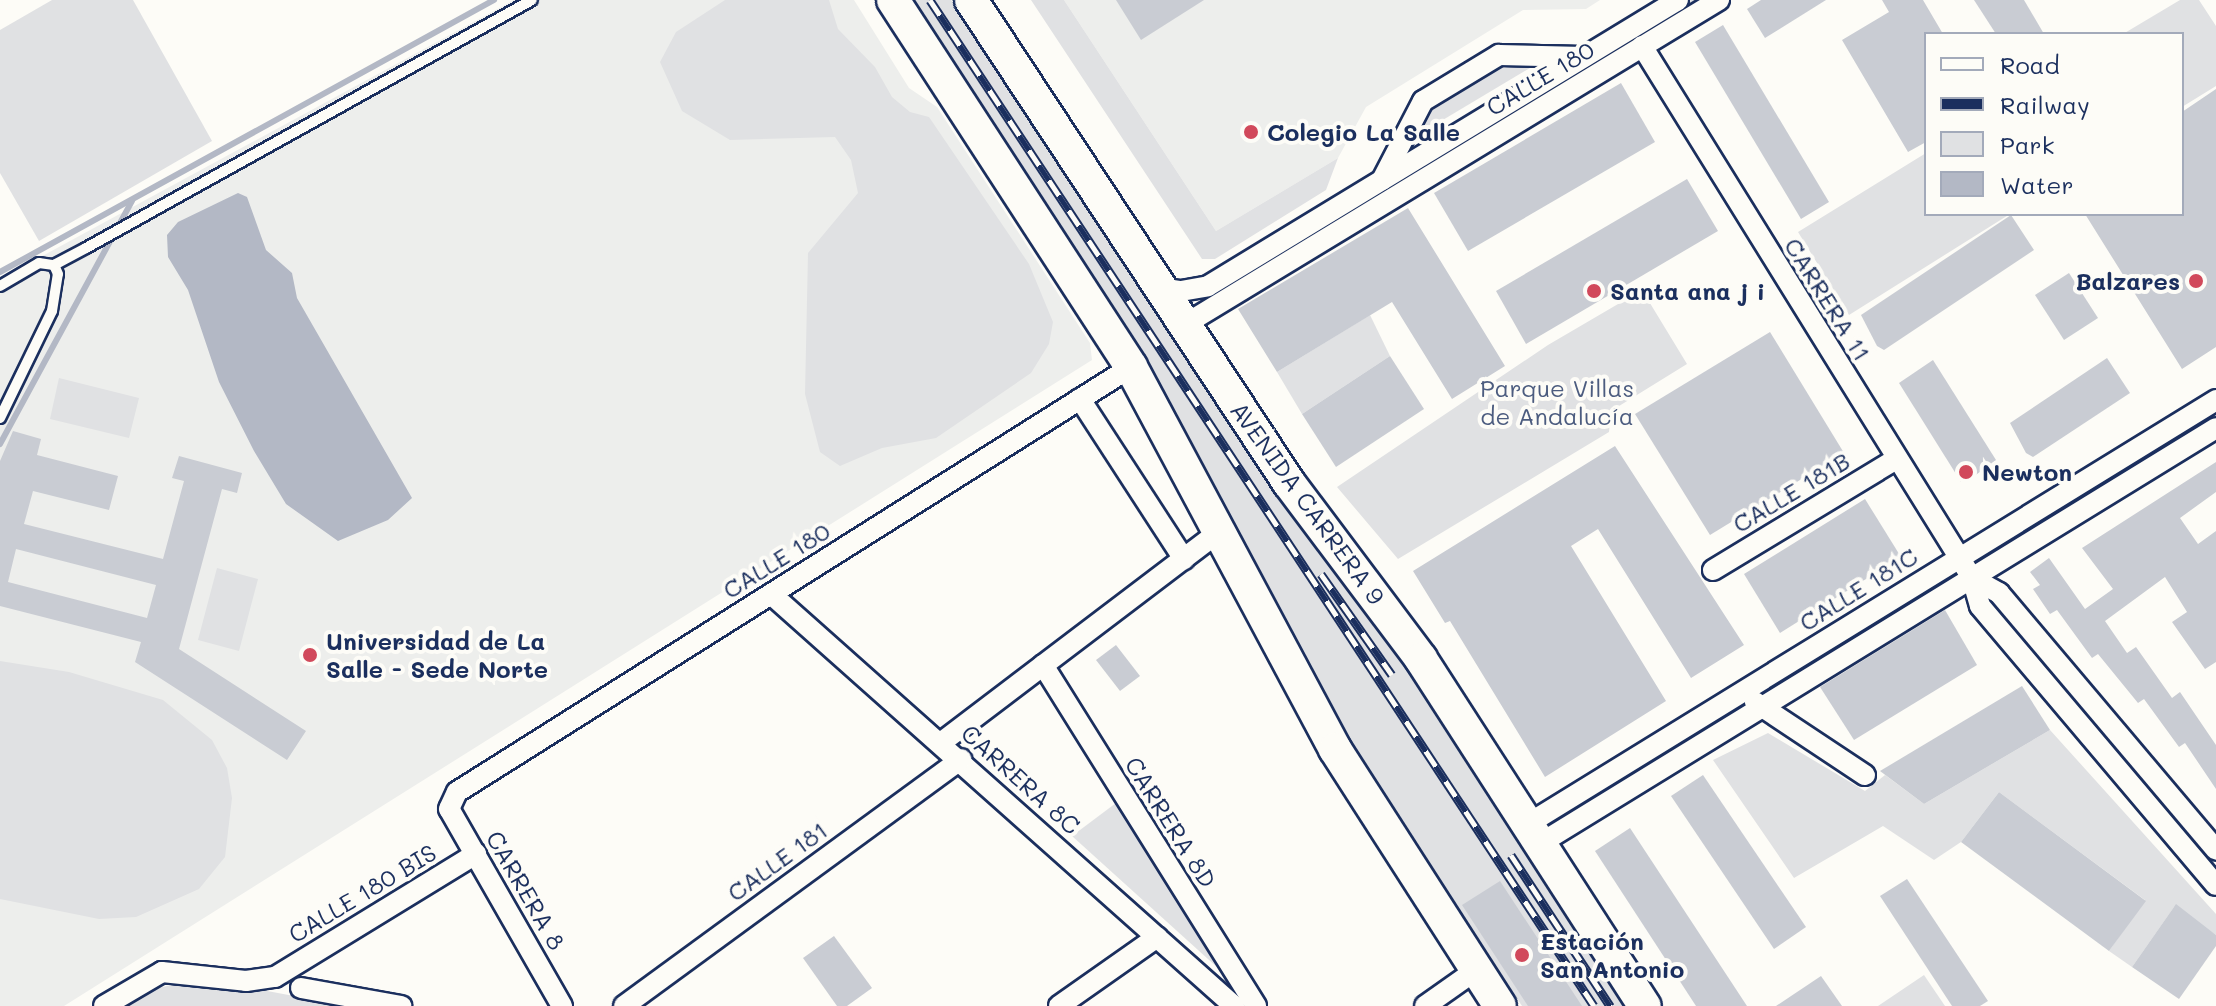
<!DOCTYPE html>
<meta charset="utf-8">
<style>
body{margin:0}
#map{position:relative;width:2216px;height:1006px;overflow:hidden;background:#fdfcf7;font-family:Mali,sans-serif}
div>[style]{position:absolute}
.built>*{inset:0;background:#edeeec}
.green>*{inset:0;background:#e0e1e3}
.water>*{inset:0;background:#b3b8c5}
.stream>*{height:6px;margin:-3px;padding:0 3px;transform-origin:3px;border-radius:3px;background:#b3b8c5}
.building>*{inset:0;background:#c9ccd3}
.roads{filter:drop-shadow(2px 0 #1b2f5e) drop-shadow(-2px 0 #1b2f5e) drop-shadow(0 2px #1b2f5e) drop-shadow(0 -2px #1b2f5e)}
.lane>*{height:10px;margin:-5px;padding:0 5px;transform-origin:5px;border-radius:5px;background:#fdfcf7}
.street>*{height:20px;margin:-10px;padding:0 10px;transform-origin:10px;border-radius:10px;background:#fdfcf7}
.primary>*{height:32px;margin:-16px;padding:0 16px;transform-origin:16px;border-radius:16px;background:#fdfcf7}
.rail>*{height:9px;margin-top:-4.5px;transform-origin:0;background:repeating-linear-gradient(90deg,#fdfcf7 0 18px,#1b2f5e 0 36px);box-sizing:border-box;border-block:2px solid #1b2f5e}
.dots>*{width:22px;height:22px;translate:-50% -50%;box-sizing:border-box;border:4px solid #fdfcf7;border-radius:50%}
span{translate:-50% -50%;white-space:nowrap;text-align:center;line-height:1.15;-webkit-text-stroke:8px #fdfcf7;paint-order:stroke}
.street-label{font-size:24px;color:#1b2f5e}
.poi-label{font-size:24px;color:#1b2f5e;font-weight:700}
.left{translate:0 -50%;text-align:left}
.right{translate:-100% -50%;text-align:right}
.park-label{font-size:24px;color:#4c5c7f}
.legend{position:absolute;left:1924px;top:32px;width:260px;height:184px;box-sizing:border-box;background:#fdfcf7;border:2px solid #a3aaba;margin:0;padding:10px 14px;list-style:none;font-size:24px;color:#1b2f5e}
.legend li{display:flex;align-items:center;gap:16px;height:40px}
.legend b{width:40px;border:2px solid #a3aaba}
</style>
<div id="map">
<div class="built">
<i style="clip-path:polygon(514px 0,854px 0,909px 88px,937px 107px,1090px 343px,1092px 360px,64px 1006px,0 1006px,0 279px)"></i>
<i style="clip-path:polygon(1064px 0,1600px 0,1586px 9px,1523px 10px,1366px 107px,1338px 158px,1216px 231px)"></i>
</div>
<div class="green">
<i style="clip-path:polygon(52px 0,133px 0,212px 141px,39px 241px,0 173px,0 30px)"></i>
<i style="clip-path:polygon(725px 0,829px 0,838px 29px,875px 67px,892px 97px,910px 112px,929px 117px,1029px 264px,1053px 322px,1049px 344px,1031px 373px,936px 438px,882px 448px,840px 466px,820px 452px,805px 394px,808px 253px,858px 193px,851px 160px,835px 137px,730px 140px,682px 111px,660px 62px,676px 32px)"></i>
<i style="clip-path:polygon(910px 0,951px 0,1281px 502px,1435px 704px,1630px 1006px,1522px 1006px,1356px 754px,1142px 357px)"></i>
<i style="clip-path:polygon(1031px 0,1064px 0,1216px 231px,1338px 158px,1326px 190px,1215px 259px,1202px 259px)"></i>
<i style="clip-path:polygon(1691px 0,1706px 0,1222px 294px,1218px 288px)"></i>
<i style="clip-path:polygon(2180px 0,2199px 0,2216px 26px,2216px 86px,2182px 107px,2182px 34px,2123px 34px)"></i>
<i style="clip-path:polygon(1504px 63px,1535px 65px,1416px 136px,1429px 106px)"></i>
<i style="clip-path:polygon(1926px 153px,1926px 214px,2010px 214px,1849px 315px,1798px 232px)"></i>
<i style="clip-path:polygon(1642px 290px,1687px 364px,1611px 411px,1609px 432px,1398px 559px,1337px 487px,1548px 345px)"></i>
<i style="clip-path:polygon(1370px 315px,1390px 356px,1302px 414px,1277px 372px)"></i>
<i style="clip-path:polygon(59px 378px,139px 398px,129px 438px,50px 419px)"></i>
<i style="clip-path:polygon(217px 568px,258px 579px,239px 651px,198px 640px)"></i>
<i style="clip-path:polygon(0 661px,69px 672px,163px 700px,212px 740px,227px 768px,232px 798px,225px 857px,199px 889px,136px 917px,99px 919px,0 899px)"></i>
<i style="clip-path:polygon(2050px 730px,2216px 914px,2216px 935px,2174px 907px,2132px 967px,2109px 951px,2145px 900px,1999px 792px,1961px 842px,1934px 860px,1883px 826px,1794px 878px,1713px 760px,1768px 733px,1865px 791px,1885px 775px,1924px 804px)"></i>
<i style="clip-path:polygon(1116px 803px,1240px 988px,1072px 836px)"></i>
<i style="clip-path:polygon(1924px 975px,1945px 1006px,1878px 1006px)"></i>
<i style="clip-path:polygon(199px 978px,347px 1006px,124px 1006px,159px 988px)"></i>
</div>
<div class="water">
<i style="clip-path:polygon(238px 193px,247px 197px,266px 250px,292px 273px,297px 298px,412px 498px,388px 520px,338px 541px,286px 504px,254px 451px,219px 382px,188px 290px,168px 257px,167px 235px,178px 222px)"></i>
</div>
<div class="stream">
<i style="left:0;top:272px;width:564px;rotate:-28.84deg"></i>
<i style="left:0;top:444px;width:277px;rotate:-61.5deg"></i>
</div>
<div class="building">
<i style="clip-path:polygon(1116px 0,1204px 0,1141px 40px)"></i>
<i style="clip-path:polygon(1761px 0,1826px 0,1765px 38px,1747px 9px)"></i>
<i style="clip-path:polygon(1882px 0,1923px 0,1943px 34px,1926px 34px,1926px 142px,1908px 152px,1842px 40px,1889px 12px)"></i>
<i style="clip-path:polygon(1974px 0,2024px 0,2044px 34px,1996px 34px)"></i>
<i style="clip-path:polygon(1723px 25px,1829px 202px,1801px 219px,1695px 42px)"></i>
<i style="clip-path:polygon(1621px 83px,1655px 142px,1468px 251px,1434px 193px)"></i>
<i style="clip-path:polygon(2216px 89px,2216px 347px,2182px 369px,2085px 214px,2182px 214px,2182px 112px)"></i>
<i style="clip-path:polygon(1687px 179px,1718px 231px,1526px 344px,1496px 291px)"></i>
<i style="clip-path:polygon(1408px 208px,1505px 366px,1452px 399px,1392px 302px,1277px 372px,1238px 309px)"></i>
<i style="clip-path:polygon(2011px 215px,2034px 250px,1884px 350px,1877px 346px,1861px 315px)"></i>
<i style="clip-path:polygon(2069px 273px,2098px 318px,2064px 340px,2035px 295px)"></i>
<i style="clip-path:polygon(1770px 332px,1844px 453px,1710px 535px,1635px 414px)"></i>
<i style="clip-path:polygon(1390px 356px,1424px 409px,1336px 467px,1302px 414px)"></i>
<i style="clip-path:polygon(2107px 358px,2130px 393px,2033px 457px,2026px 453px,2010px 423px)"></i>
<i style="clip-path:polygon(1933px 360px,1996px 460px,1969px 480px,1961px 482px,1899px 383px)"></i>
<i style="clip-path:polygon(evenodd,13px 431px,41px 439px,37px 455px,118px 476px,109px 510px,33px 491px,24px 524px,163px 559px,184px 481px,172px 478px,179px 456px,242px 473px,237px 493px,222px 489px,179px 649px,306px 731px,287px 760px,135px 662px,141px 642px,0 606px,0 461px,13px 431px,16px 549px,156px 585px,147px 618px,8px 582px,16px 549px)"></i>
<i style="clip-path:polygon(1615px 446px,1744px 645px,1691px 678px,1598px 529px,1571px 546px,1666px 701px,1545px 777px,1450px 621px,1445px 623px,1413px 571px)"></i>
<i style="clip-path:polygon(2216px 462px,2216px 492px,2180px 518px,2198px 544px,2216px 531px,2216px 662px,2205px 669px,2172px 622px,2187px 612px,2165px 577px,2105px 621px,2127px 653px,2136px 647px,2172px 698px,2180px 692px,2216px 745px,2216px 789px,2185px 743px,2179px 747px,2144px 699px,2138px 703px,2098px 654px,2092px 658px,2057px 610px,2050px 614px,2033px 589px,2040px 585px,2030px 572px,2049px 558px,2085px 609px,2113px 589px,2082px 548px)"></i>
<i style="clip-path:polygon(1865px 499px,1901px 557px,1780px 633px,1744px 574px)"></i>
<i style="clip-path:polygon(1945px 610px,1977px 665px,1854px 740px,1820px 687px)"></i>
<i style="clip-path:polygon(1116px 645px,1140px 676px,1120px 691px,1096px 660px)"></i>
<i style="clip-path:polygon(2022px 686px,2050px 730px,1924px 804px,1880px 771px)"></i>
<i style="clip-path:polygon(1703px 775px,1806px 927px,1774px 949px,1671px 796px)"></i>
<i style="clip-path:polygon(1999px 792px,2146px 901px,2109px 951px,1961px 842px)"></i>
<i style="clip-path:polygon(1630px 828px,1747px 1006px,1696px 1006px,1595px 851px)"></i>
<i style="clip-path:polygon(1907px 879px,1988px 1001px,1980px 1006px,1952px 1006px,1880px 896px)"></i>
<i style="clip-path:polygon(1500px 881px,1582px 1006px,1528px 1006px,1462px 905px)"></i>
<i style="clip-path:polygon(2176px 904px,2216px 935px,2216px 946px,2179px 999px,2132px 967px)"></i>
<i style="clip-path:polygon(834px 936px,872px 988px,847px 1006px,837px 1006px,803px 958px)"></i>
<i style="clip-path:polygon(1821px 976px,1842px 1006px,1776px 1006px)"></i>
</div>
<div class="roads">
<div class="lane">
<i style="left:0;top:286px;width:45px;rotate:-30.5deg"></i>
<i style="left:39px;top:263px;width:15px;rotate:8deg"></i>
<i style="left:54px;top:265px;width:36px;rotate:-28deg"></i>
<i style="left:86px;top:248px;width:510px;rotate:-29.08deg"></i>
<i style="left:0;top:418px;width:119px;rotate:-64.1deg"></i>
<i style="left:52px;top:311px;width:37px;rotate:-81deg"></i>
<i style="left:58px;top:274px;width:10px;rotate:-114deg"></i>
</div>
<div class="street">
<i style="left:1642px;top:46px;width:626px;rotate:58.19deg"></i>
<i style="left:1972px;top:578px;width:29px;rotate:74deg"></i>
<i style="left:1980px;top:606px;width:365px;rotate:49.8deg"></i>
<i style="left:1382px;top:180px;width:89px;rotate:-62.6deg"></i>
<i style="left:1423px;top:101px;width:89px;rotate:-31.2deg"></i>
<i style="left:1499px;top:55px;width:85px;rotate:1.3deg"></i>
<i style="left:1159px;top:288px;width:22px;rotate:8deg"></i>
<i style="left:1181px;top:291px;width:27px;rotate:-10deg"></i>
<i style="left:1208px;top:286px;width:550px;rotate:-31.32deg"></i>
<i style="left:1184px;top:325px;width:626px;rotate:-31.28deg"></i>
<i style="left:1080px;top:399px;width:191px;rotate:57deg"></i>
<i style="left:1713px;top:570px;width:214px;rotate:-31.2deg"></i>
<i style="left:1972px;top:578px;width:31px;rotate:29deg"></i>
<i style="left:1999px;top:593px;width:336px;rotate:49.8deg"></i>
<i style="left:771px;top:594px;width:620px;rotate:41.66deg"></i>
<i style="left:1043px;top:665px;width:402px;rotate:58deg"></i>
<i style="left:1755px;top:702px;width:132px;rotate:33.6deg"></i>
<i style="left:942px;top:742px;width:349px;rotate:-37.2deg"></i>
<i style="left:1528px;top:824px;width:808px;rotate:-31.64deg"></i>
<i style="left:1541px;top:843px;width:792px;rotate:-31.58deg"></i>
<i style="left:301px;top:988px;width:102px;rotate:10.2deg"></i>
<i style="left:104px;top:1006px;width:67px;rotate:-30.4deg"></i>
<i style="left:162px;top:972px;width:84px;rotate:6.1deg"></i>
<i style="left:246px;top:981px;width:29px;rotate:-8deg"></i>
<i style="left:275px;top:977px;width:236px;rotate:-31.5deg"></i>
<i style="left:562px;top:1006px;width:227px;rotate:-119.8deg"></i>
<i style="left:449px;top:809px;width:19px;rotate:-65deg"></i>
<i style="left:457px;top:792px;width:797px;rotate:-32.23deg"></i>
<i style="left:624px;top:1006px;width:418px;rotate:-36.2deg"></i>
<i style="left:1059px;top:1006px;width:120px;rotate:-35.1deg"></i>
<i style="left:1425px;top:1006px;width:62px;rotate:-35.2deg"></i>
</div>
<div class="primary">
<i style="left:893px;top:0;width:437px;rotate:57deg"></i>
<i style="left:1131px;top:367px;width:433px;rotate:61.9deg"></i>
<i style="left:1335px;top:749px;width:305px;rotate:57.3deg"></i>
<i style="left:971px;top:0;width:578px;rotate:56.64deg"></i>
<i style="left:1289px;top:483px;width:220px;rotate:53.1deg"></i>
<i style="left:1421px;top:659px;width:413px;rotate:57.2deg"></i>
</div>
</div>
<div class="rail">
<i style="left:930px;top:0;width:1205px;rotate:56.57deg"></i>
<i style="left:1321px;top:574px;width:123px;rotate:54.9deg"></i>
<i style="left:1511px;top:855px;width:181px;rotate:56.7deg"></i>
</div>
<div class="dots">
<i style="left:1251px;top:132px;background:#d1495b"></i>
<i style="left:2196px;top:281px;background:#d1495b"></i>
<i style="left:1594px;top:291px;background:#d1495b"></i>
<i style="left:1966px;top:472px;background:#d1495b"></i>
<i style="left:310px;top:655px;background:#d1495b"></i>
<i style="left:1522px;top:955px;background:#d1495b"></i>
</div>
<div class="street-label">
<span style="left:1540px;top:78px;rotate:-31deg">CALLE 180</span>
<span style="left:1828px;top:299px;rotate:58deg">CARRERA 11</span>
<span style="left:1791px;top:492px;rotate:-31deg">CALLE 181B</span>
<span style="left:1308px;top:503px;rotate:54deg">AVENIDA CARRERA 9</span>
<span style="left:776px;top:560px;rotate:-32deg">CALLE 180</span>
<span style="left:1858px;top:589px;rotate:-32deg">CALLE 181C</span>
<span style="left:1021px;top:779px;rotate:42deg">CARRERA 8C</span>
<span style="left:1171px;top:822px;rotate:58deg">CARRERA 8D</span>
<span style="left:777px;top:861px;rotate:-36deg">CALLE 181</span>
<span style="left:526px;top:890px;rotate:60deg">CARRERA 8</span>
<span style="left:362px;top:893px;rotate:-31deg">CALLE 180 BIS</span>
</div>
<div class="poi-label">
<span class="left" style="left:1267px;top:132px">Colegio La Salle</span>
<span class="right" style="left:2180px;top:281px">Balzares</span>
<span class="left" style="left:1610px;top:291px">Santa ana j i</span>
<span class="left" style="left:1982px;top:472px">Newton</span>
<span class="left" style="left:326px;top:655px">Universidad de La<br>Salle - Sede Norte</span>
<span class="left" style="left:1540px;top:955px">Estación<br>San Antonio</span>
</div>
<div class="park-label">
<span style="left:1557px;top:402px">Parque Villas<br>de Andalucía</span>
</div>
<ul class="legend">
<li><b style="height:10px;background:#fdfcf7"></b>Road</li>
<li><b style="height:10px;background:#1b2f5e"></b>Railway</li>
<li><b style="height:22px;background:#e0e1e3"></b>Park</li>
<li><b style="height:22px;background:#b3b8c5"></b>Water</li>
</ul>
</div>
